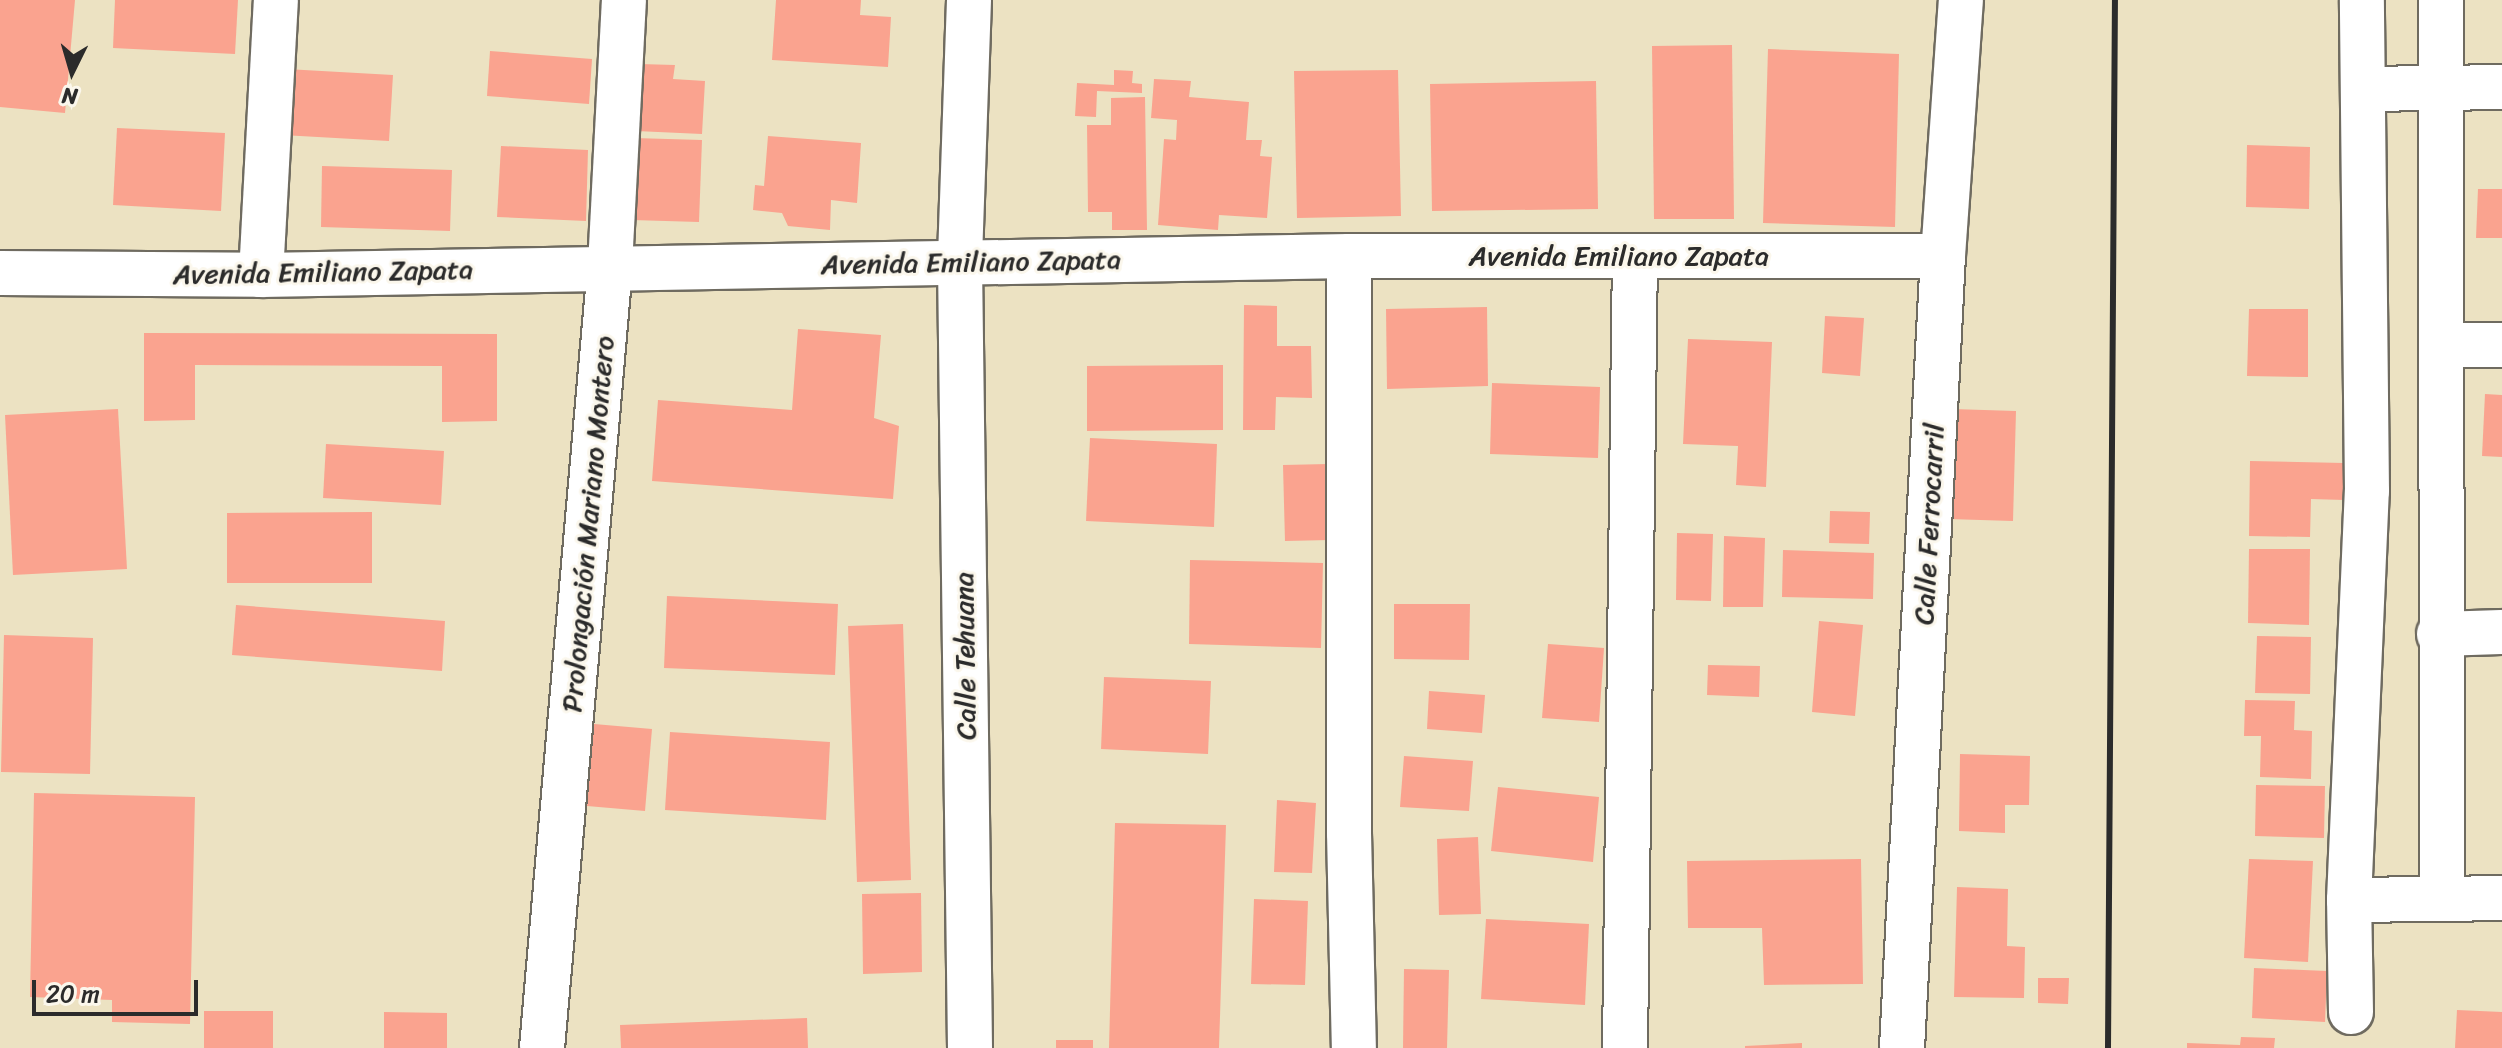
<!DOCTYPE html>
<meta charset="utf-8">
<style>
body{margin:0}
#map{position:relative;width:2502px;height:1048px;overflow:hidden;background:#ece2c2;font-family:Sriracha,sans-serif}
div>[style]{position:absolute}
.building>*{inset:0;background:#faa38f}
.roads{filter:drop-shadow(2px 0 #6f6b60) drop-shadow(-2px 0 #6f6b60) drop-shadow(0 2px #6f6b60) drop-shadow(0 -2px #6f6b60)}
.street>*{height:44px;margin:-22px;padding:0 22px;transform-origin:22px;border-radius:22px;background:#fff}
.rail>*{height:6px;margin:-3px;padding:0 3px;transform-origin:3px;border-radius:3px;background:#2b2b2b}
span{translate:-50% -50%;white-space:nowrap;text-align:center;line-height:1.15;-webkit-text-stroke:6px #fbf7ec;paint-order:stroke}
.street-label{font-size:28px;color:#2b2b2b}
.north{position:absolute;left:32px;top:32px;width:80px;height:80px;-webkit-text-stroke:6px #fbf7ec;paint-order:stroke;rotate:185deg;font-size:22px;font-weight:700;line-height:32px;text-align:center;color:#2b2b2b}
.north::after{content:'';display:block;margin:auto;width:28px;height:36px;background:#2b2b2b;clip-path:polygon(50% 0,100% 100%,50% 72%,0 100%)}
.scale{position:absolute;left:32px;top:980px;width:166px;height:36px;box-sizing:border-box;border:4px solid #2b2b2b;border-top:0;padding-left:10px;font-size:24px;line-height:28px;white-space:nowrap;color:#2b2b2b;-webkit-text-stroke:6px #fbf7ec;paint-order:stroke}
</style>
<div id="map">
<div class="building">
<i style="clip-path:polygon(0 0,75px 0,65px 113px,0 107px)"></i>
<i style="clip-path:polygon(115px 0,238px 0,235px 54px,113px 48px)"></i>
<i style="clip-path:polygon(776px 0,861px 0,860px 15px,891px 17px,888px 67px,772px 60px)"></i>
<i style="clip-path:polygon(1732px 45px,1734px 219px,1654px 219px,1652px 46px)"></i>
<i style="clip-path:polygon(1768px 49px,1899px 54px,1895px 227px,1763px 223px)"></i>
<i style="clip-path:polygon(490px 51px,592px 59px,589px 104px,487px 96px)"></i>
<i style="clip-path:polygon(639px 64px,675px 65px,673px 79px,705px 81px,702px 134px,636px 131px)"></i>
<i style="clip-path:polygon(286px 69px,393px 75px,389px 141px,282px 135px)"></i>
<i style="clip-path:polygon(1114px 70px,1133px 71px,1132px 83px,1142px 84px,1142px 93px,1097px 91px,1096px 117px,1075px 116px,1077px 83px,1114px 85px)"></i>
<i style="clip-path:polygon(1398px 70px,1401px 216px,1297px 218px,1294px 71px)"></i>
<i style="clip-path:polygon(1154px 79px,1191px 81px,1189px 97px,1249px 102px,1246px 140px,1262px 140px,1260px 156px,1272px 157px,1267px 218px,1219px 215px,1218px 230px,1158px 225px,1164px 139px,1176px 140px,1177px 120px,1151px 118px)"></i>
<i style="clip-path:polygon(1596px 81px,1598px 209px,1432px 211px,1430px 84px)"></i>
<i style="clip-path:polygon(1145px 97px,1147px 230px,1112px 230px,1112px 212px,1088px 212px,1087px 125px,1111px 125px,1111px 98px)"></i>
<i style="clip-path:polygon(117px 128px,225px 133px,221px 211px,113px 205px)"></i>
<i style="clip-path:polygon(768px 136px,861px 143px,857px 203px,831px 200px,830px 230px,788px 226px,782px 213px,753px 210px,755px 185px,764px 186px)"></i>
<i style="clip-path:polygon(634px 138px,702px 140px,699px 222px,632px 220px)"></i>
<i style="clip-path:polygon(2247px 145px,2310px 147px,2309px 209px,2246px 207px)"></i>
<i style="clip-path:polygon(501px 146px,588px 150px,586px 221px,497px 217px)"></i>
<i style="clip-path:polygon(322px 166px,452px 170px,450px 231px,321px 227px)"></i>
<i style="clip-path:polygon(2478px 189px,2502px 189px,2502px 238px,2476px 238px)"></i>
<i style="clip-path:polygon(1244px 305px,1277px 306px,1277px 346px,1311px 346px,1312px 398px,1276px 397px,1275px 430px,1243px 430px)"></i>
<i style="clip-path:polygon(1487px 307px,1488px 386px,1387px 389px,1386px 309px)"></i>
<i style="clip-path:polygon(2249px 309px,2308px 309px,2308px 377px,2247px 376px)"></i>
<i style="clip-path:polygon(1825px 316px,1864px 318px,1860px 376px,1822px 373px)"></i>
<i style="clip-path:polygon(798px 329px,881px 335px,874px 418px,899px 426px,893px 499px,652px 481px,658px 400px,792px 410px)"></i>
<i style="clip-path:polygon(144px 333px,497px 334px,497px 421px,442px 422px,442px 366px,195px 365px,195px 420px,144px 421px)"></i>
<i style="clip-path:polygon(1688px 339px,1772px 342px,1766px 487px,1736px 485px,1738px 446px,1683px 444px)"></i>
<i style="clip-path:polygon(1223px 365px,1223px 430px,1087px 431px,1087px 366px)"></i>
<i style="clip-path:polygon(1492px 383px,1600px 387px,1598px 458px,1490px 454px)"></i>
<i style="clip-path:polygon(2485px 394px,2502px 395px,2502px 457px,2482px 456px)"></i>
<i style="clip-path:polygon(118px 409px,127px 569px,13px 575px,5px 415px)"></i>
<i style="clip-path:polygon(1952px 409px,2016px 411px,2013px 521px,1948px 519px)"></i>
<i style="clip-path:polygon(1090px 438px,1217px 444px,1214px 527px,1086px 521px)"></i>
<i style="clip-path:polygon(326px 444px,444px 451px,441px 505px,323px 498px)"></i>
<i style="clip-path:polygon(2250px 461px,2344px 463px,2344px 500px,2311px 499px,2310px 537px,2249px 536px)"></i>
<i style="clip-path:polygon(1328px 464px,1330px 540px,1285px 541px,1283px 465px)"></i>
<i style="clip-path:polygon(1830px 511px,1870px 512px,1869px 544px,1829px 543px)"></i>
<i style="clip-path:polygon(372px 512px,372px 583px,227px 583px,227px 513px)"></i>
<i style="clip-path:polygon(1677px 533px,1713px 534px,1711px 601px,1676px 600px)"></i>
<i style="clip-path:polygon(1724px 536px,1765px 538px,1763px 607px,1723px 607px)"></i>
<i style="clip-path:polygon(2249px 549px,2310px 549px,2309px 625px,2248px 623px)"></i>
<i style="clip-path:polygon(1783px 550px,1874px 553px,1873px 599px,1782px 597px)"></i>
<i style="clip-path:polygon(1190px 560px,1323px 563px,1321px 648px,1189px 644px)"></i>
<i style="clip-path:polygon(667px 596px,838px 604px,835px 675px,664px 668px)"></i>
<i style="clip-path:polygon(1394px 604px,1470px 604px,1469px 660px,1394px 659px)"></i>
<i style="clip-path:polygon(236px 605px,445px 621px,442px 671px,232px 655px)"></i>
<i style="clip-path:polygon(1819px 621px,1863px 625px,1855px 716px,1812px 712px)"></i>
<i style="clip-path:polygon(903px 624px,911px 880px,857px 882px,848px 626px)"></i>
<i style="clip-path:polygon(4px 635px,93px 638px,90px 774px,1px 772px)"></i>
<i style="clip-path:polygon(2257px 636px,2311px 637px,2310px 694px,2255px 693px)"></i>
<i style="clip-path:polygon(1548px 644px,1604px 648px,1599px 722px,1542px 718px)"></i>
<i style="clip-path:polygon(1708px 665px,1760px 666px,1759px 697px,1707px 695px)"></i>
<i style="clip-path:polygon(1104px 677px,1211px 681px,1208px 754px,1101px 749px)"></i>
<i style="clip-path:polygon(1429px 691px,1485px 695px,1482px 733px,1427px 729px)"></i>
<i style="clip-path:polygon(2245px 700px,2295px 701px,2294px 730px,2312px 731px,2311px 779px,2260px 777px,2261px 736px,2244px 736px)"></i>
<i style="clip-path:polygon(594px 724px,652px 729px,645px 811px,587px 806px)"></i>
<i style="clip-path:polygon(670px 732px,830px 742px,826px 820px,665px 810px)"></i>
<i style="clip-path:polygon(1960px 754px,2030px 756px,2029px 805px,2005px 805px,2005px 833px,1959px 831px)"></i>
<i style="clip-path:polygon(1404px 756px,1473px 761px,1469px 811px,1400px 807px)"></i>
<i style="clip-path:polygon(2256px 785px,2325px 786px,2324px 838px,2255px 836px)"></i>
<i style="clip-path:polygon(1498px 787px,1599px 797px,1593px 862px,1491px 851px)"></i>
<i style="clip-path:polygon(34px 793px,195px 797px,190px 1024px,112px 1022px,112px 1000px,30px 997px)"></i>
<i style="clip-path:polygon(1277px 800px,1316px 803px,1312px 873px,1274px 872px)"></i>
<i style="clip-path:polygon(1115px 823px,1226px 825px,1219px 1048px,1109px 1048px)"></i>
<i style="clip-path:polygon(1478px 837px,1481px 914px,1439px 915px,1437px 839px)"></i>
<i style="clip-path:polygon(1861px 859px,1863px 984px,1764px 985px,1762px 928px,1688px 928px,1687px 861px)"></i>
<i style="clip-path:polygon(2249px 859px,2313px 861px,2308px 962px,2244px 958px)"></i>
<i style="clip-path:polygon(1957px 887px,2008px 889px,2007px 946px,2025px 947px,2024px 998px,1954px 997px)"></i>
<i style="clip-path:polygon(921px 893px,922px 972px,863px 974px,862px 894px)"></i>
<i style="clip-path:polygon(1254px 899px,1308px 901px,1305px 985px,1251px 984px)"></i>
<i style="clip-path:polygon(1486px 919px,1589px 924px,1585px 1005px,1481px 999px)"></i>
<i style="clip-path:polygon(2254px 968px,2327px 971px,2325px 1022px,2252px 1018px)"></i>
<i style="clip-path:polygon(1404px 969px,1449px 970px,1447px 1048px,1403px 1048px)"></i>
<i style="clip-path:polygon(2038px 978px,2069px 978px,2068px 1004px,2038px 1003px)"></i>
<i style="clip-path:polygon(2457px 1010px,2502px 1012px,2502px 1048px,2455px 1048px)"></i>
<i style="clip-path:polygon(204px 1011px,273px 1011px,273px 1048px,204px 1048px)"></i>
<i style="clip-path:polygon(384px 1012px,447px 1013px,447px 1048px,384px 1048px)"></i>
<i style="clip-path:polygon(807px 1018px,808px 1048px,621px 1048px,620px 1025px)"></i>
<i style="clip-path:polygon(2241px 1037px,2275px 1038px,2274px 1048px,2187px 1048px,2187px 1043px,2240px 1045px)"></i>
<i style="clip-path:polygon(1056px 1040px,1093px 1040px,1093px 1048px,1056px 1048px)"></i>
<i style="clip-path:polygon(1802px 1043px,1802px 1048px,1745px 1048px,1745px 1046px)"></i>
</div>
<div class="roads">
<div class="street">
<i style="left:969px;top:0;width:263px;rotate:92deg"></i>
<i style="left:960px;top:263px;width:785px;rotate:89.27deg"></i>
<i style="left:2441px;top:0;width:898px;rotate:89.94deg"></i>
<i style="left:2363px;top:89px;width:139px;rotate:-0.8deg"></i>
<i style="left:1349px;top:256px;width:577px;rotate:90deg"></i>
<i style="left:1349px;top:833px;width:215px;rotate:88.7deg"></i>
<i style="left:0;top:273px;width:261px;rotate:0.4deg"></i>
<i style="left:261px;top:275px;width:1088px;rotate:-1deg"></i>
<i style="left:1349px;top:256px;width:594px"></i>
<i style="left:261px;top:275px;width:275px;rotate:-86.9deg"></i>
<i style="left:2442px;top:345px;width:60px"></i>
<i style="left:2439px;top:634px;width:63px;rotate:-1.8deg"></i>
<i style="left:2349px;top:900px;width:153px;rotate:-0.7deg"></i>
<i style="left:2351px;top:1012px;width:112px;rotate:-91deg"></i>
<i style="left:2349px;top:900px;width:409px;rotate:-87.5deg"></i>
<i style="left:2367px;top:491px;width:491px;rotate:-90.6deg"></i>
<i style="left:542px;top:1048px;width:785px;rotate:-85.03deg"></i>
<i style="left:610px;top:266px;width:266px;rotate:-87deg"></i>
<i style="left:1625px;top:1048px;width:792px;rotate:-89.28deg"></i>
<i style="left:1902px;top:1048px;width:793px;rotate:-87.04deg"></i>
<i style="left:1943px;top:256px;width:257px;rotate:-86deg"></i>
</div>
</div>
<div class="rail">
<i style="left:2108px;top:1048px;width:1048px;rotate:-89.62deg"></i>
</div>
<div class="street-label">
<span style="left:1619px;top:256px">Avenida Emiliano Zapata</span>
<span style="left:971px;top:262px;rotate:-1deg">Avenida Emiliano Zapata</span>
<span style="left:323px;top:272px;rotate:-1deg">Avenida Emiliano Zapata</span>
<span style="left:588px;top:524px;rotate:-85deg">Prolongación Mariano Montero</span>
<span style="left:1929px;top:524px;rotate:-87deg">Calle Ferrocarril</span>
<span style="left:965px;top:656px;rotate:-91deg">Calle Tehuana</span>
</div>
<div class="north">N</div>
<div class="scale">20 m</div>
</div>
